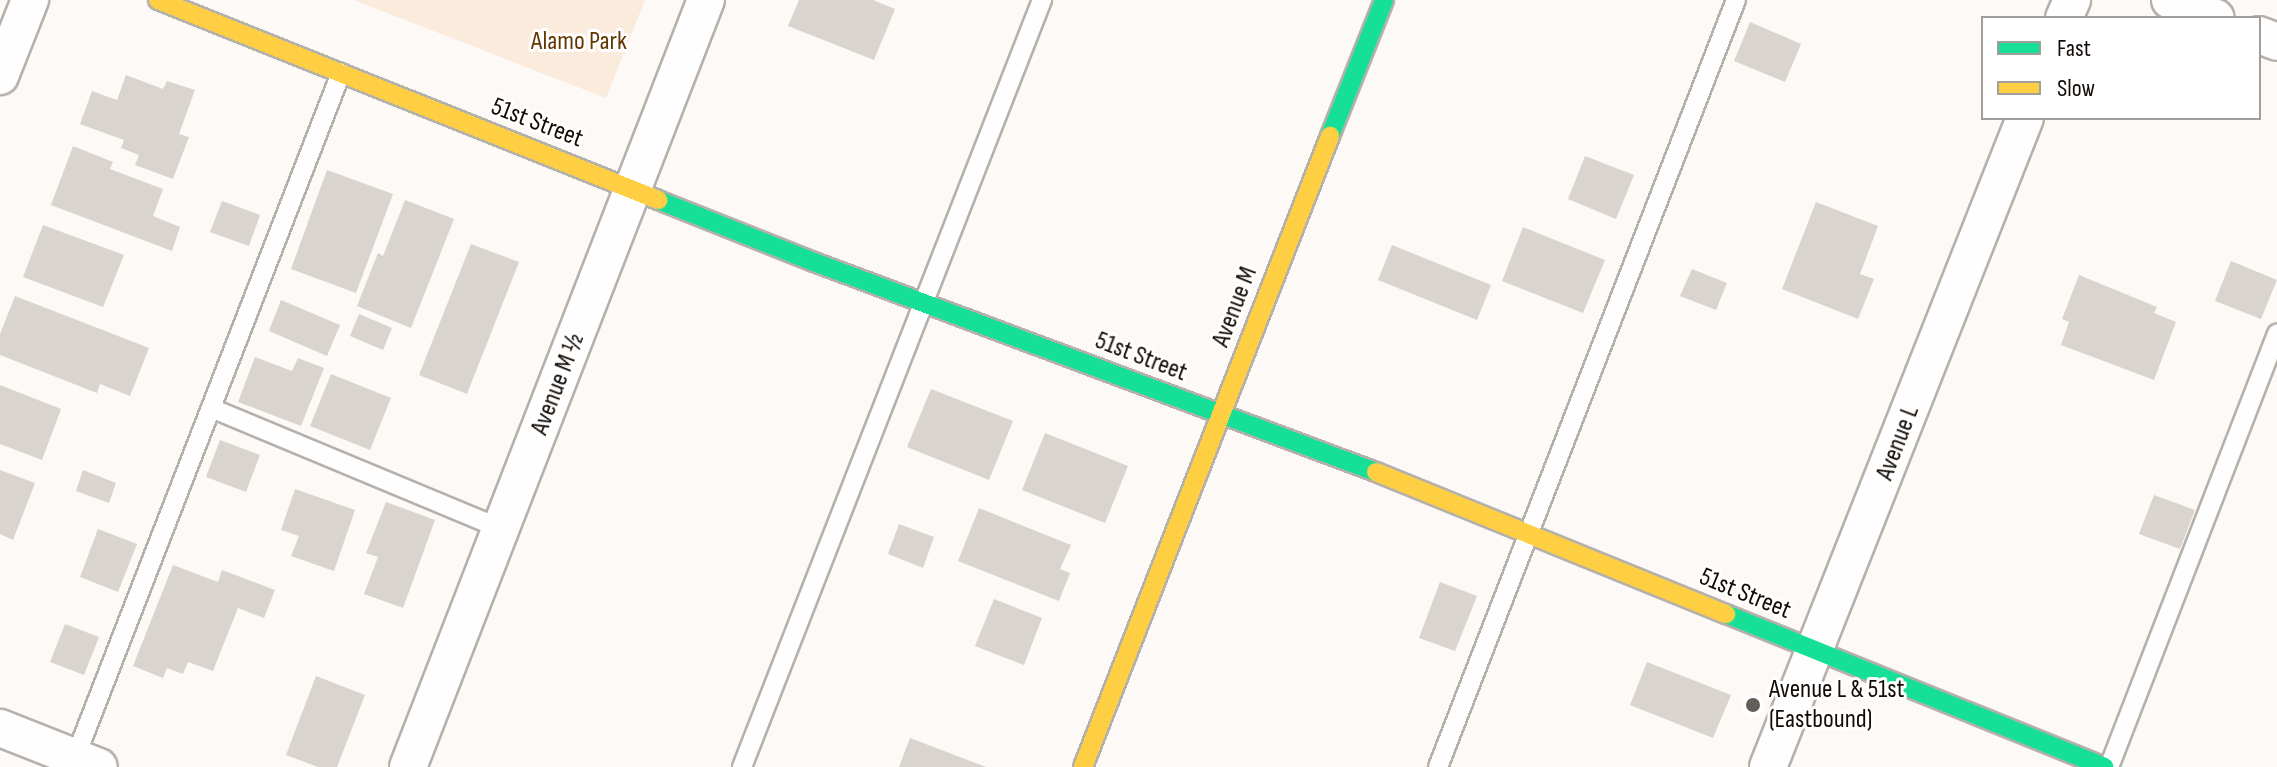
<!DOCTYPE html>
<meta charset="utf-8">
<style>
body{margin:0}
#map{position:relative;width:2277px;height:767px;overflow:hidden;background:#fcf9f6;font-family:"Sofia Sans Condensed",sans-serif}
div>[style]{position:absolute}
.green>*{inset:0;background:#fbebdd}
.building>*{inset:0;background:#dad4cf}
.roads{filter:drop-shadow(2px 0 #b6b0ab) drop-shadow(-2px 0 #b6b0ab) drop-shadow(0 2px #b6b0ab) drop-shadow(0 -2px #b6b0ab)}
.lane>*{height:18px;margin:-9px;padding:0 9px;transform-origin:9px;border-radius:9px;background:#fffefe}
.street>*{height:36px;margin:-18px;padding:0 18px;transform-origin:18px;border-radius:18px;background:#fffefe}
.fast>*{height:18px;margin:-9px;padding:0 9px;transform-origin:9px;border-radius:9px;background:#16e098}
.slow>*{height:18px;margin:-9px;padding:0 9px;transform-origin:9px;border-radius:9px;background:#ffcf43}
.dots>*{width:22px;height:22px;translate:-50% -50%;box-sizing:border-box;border:4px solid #fff;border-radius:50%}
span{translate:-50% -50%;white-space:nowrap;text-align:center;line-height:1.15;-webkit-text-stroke:6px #fff;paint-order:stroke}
.park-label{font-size:26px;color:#633701}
.street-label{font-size:26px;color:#120a04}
.poi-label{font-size:26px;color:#120a04}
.left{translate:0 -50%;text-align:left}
.legend{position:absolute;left:1981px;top:16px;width:280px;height:104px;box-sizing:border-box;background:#fff;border:2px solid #a09d9b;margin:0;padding:10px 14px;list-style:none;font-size:24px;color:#120a04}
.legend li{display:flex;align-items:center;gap:16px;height:40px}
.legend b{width:40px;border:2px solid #a09d9b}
</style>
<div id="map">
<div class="green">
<i style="clip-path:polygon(354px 0,645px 0,606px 98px)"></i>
</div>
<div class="building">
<i style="clip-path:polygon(799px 0,873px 0,895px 9px,874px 60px,788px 26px)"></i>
<i style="clip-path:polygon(1750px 22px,1801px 44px,1785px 82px,1734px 61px)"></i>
<i style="clip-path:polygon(126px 75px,163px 89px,167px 81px,195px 90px,179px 134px,189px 137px,173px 179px,135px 165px,139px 155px,121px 148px,124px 140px,80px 124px,92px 91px,117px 100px)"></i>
<i style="clip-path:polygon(73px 146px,113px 162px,110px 169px,163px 189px,153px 216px,180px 227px,172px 251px,51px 205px)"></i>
<i style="clip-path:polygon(1585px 156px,1634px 175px,1616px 219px,1568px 199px)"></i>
<i style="clip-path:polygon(327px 170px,393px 194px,356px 293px,291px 269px)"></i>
<i style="clip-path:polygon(405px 200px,454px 219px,411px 328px,357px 306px,378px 253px,383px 256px)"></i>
<i style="clip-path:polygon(222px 201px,260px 215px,249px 246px,210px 232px)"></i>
<i style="clip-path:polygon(1816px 202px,1878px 226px,1860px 274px,1874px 279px,1858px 319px,1782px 289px)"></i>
<i style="clip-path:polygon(43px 225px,124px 255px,103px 307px,23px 277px)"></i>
<i style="clip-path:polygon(1523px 227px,1605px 260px,1583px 313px,1502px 281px)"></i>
<i style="clip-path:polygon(471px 244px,519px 262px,467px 394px,419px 375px)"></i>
<i style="clip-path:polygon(1392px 245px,1491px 285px,1477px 320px,1378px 280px)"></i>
<i style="clip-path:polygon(2231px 261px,2277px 280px,2261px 319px,2215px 301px)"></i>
<i style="clip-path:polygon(1692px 269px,1727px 283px,1716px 310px,1680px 296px)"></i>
<i style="clip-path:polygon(2079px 275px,2157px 307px,2154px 313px,2176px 322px,2154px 380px,2061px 345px,2069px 322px,2062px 319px)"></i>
<i style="clip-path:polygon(15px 296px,149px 348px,130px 396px,100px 384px,97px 393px,0 355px,0 334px)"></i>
<i style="clip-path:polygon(281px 300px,340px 325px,327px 356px,269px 331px)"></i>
<i style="clip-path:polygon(359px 314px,392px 328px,383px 350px,350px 336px)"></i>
<i style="clip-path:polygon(255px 357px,292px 371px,298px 358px,324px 368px,301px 426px,238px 402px)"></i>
<i style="clip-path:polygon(331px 374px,391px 398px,370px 450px,310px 426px)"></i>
<i style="clip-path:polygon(0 385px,61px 409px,42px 460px,0 444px)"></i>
<i style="clip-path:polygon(931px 389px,1013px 421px,989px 480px,907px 447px)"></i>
<i style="clip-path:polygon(1045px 433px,1128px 466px,1105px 523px,1022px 490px)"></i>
<i style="clip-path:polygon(220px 440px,260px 455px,246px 492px,206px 477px)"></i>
<i style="clip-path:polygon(0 470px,35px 483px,13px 540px,0 534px)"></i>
<i style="clip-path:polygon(83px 470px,116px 483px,109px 503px,76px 491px)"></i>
<i style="clip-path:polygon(295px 489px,355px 510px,334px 571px,291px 556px,299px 536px,281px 530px)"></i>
<i style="clip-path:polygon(2154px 495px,2195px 510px,2180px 549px,2139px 534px)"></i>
<i style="clip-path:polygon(386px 502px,435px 520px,403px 608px,364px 594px,378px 557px,366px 553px)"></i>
<i style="clip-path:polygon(979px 508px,1071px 545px,1060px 569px,1070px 573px,1059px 601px,958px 561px)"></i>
<i style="clip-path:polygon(899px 524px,934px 537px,923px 568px,888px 554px)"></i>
<i style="clip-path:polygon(98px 529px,137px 544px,118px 592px,80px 577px)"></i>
<i style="clip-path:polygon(173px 565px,218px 582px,222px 570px,275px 590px,264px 618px,238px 608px,213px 671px,188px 662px,183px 674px,167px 668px,163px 678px,133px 666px)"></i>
<i style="clip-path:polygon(1440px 582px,1477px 596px,1455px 651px,1419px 638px)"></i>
<i style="clip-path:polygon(994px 599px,1042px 618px,1024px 665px,975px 646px)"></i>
<i style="clip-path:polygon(65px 624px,99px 637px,84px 675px,50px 662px)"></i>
<i style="clip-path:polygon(1647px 662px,1731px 695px,1713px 738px,1630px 705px)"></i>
<i style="clip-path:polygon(316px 676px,365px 695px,337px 767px,318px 767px,286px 755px)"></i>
<i style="clip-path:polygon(910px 738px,986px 767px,899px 767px)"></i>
</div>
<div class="roads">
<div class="lane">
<i style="left:211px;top:408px;width:314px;rotate:22.6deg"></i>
<i style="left:75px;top:758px;width:735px;rotate:-68.78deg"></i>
<i style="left:742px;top:767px;width:824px;rotate:-68.64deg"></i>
<i style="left:1438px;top:767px;width:823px;rotate:-68.77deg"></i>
<i style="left:2109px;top:767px;width:465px;rotate:-68.8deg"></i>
</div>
<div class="street">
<i style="left:2170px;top:0;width:49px;rotate:21.4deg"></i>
<i style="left:2064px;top:18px;width:20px;rotate:-66deg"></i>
<i style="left:2259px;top:35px;width:19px;rotate:21deg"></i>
<i style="left:0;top:76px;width:82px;rotate:-68.5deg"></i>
<i style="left:0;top:728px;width:106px;rotate:21.5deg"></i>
<i style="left:408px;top:767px;width:823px;rotate:-68.77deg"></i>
<i style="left:1768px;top:767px;width:698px;rotate:-68.4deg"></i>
</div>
<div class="fast">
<i style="left:1330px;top:136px;width:146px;rotate:-68.3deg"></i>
<i style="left:658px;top:200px;width:168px;rotate:21.7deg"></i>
<i style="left:814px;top:262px;width:600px;rotate:20.49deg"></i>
<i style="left:1726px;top:614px;width:408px;rotate:22deg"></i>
</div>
<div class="slow">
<i style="left:158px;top:0;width:539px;rotate:21.8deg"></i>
<i style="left:1376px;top:472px;width:378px;rotate:22.1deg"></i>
<i style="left:1083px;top:767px;width:678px;rotate:-68.62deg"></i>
</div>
</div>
<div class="dots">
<i style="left:1753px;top:705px;background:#645e59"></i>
</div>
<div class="park-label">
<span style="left:579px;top:42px">Alamo Park</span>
</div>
<div class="street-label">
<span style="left:537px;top:123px;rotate:21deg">51st Street</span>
<span style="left:1235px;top:307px;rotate:-69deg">Avenue M</span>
<span style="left:1141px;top:357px;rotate:21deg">51st Street</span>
<span style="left:558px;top:384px;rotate:-69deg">Avenue M ½</span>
<span style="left:1898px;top:443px;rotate:-69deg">Avenue L</span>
<span style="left:1745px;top:594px;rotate:22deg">51st Street</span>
</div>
<div class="poi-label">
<span class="left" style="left:1769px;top:705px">Avenue L &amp; 51st<br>(Eastbound)</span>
</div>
<ul class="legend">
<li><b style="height:10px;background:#16e098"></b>Fast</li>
<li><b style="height:10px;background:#ffcf43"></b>Slow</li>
</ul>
</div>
